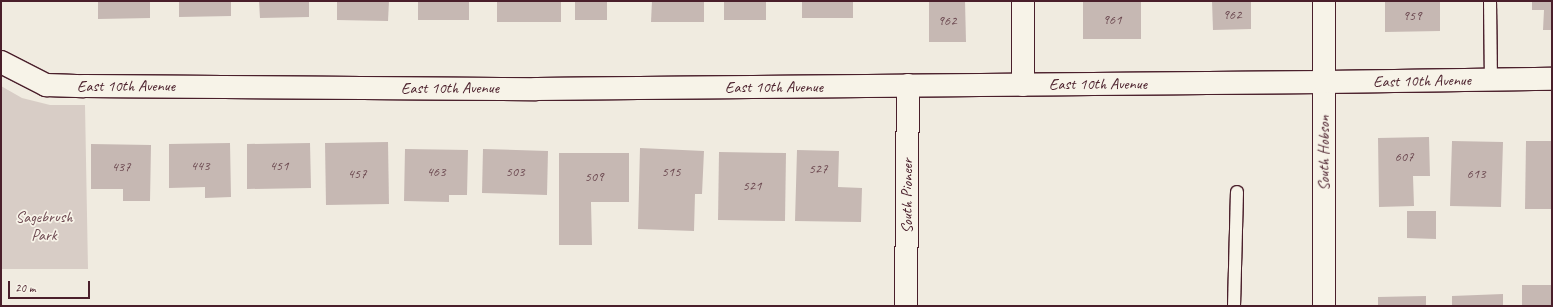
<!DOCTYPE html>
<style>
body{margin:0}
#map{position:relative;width:1553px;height:307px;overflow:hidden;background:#f0ebe0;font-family:Caveat,sans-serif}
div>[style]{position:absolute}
.green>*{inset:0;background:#d8cdc6}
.building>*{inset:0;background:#c6b8b3}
.roads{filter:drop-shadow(1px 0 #4a1f2b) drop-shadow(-1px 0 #4a1f2b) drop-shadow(0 1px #4a1f2b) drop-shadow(0 -1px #4a1f2b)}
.lane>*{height:12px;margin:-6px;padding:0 6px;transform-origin:6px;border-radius:6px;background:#f7f3e8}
.street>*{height:22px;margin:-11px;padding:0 11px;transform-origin:11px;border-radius:11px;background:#f7f3e8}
span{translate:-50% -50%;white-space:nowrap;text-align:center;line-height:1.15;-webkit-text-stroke:3.5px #f7f3e8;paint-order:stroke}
.number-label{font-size:14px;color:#69454d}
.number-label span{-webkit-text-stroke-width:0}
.street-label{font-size:16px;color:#4a1f2b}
.park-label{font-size:16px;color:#6e4a52}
.frame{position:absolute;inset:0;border:2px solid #4a1f2b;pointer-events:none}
.scale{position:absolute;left:8px;top:281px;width:82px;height:18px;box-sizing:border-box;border:2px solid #4a1f2b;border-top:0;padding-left:5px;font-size:12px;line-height:14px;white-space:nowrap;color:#4a1f2b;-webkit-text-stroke:3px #f7f3e8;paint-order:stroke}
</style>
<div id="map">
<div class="green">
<i style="clip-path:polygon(1px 86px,22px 98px,50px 105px,85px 105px,88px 269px,1px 269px)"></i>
</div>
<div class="building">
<i style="clip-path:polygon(98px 1px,150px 1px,150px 18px,98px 19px)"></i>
<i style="clip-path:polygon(179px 1px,231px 1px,231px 16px,179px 17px)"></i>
<i style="clip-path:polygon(259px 1px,309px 1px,309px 17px,260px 18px)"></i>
<i style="clip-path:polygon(337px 1px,389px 1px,388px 21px,337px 20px)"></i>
<i style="clip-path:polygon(418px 1px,469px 1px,469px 20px,418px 20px)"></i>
<i style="clip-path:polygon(497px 1px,561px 1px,561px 22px,497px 22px)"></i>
<i style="clip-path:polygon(575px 1px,607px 1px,607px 20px,575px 20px)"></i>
<i style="clip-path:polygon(652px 1px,704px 1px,704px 22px,651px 22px)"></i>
<i style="clip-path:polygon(724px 1px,766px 1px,766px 20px,724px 20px)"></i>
<i style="clip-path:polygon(802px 1px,853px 1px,853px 18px,802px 18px)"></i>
<i style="clip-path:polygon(929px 1px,965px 1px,966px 42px,929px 42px)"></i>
<i style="clip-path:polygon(1083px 1px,1141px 1px,1141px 39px,1083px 39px)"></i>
<i style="clip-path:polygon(1212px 1px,1251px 1px,1251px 29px,1213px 30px)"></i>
<i style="clip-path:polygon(1385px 1px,1440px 1px,1440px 31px,1385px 32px)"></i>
<i style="clip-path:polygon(1532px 1px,1552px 1px,1552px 30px,1543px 30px,1544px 10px,1532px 10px)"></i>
<i style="clip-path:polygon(1429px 137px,1430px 176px,1413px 176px,1414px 206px,1379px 207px,1378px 138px)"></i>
<i style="clip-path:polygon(1452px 141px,1503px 142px,1501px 207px,1450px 206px)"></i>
<i style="clip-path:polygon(1526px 141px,1552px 141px,1552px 209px,1525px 209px)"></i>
<i style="clip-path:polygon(388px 142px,389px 204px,326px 205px,325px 143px)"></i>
<i style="clip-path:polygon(230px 143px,231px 197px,205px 198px,205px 187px,169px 188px,169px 144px)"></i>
<i style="clip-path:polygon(310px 143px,311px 188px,247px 189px,247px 144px)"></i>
<i style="clip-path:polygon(91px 144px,151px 145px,150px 201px,123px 201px,123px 189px,91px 189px)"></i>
<i style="clip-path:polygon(640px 148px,704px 151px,702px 194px,695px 194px,694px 231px,638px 229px)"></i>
<i style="clip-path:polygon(405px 149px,468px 150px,467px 195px,449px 195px,449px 202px,404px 201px)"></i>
<i style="clip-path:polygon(483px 149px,548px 151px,547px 195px,482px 193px)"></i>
<i style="clip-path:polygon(797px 150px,839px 151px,838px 187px,862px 188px,861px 222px,795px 221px)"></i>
<i style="clip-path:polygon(719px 152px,786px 153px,785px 221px,718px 220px)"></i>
<i style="clip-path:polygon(559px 153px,629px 153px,629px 202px,591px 202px,592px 245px,559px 245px)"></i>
<i style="clip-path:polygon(1407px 211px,1436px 211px,1436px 239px,1407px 238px)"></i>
<i style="clip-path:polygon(1522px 285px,1552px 285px,1552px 306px,1522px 306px)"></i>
<i style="clip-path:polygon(1503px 294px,1503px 306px,1452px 306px,1452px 296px)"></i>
<i style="clip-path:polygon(1426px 296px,1426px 306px,1378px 306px,1378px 297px)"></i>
</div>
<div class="roads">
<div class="lane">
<i style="left:1490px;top:1px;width:79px;rotate:89.3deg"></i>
<i style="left:1234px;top:306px;width:114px;rotate:-88.5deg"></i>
</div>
<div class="street">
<i style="left:1023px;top:1px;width:84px;rotate:90deg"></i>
<i style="left:1324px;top:1px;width:305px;rotate:90deg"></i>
<i style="left:1px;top:62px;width:51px;rotate:27.1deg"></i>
<i style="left:46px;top:85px;width:38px;rotate:2deg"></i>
<i style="left:84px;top:86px;width:452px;rotate:0.4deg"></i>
<i style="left:536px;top:89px;width:788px;rotate:-0.51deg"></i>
<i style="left:1324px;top:82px;width:228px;rotate:-0.8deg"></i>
<i style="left:906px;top:306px;width:221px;rotate:-89.5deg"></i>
</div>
</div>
<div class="number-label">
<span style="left:1232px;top:15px">962</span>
<span style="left:1412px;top:16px">959</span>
<span style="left:1112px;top:20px">961</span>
<span style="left:947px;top:21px">962</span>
<span style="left:1404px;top:157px">607</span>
<span style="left:200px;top:166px">443</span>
<span style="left:279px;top:166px">451</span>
<span style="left:121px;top:167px">437</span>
<span style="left:818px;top:169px">527</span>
<span style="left:436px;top:172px">463</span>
<span style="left:515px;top:172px">503</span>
<span style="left:671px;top:172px">515</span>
<span style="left:357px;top:174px">457</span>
<span style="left:1476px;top:174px">613</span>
<span style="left:594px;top:177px">509</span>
<span style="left:752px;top:186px">521</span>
</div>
<div class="street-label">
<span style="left:1422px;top:81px;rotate:-1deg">East 10th Avenue</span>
<span style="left:1098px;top:84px">East 10th Avenue</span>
<span style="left:126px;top:86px">East 10th Avenue</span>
<span style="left:774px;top:87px">East 10th Avenue</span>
<span style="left:450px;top:88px">East 10th Avenue</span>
<span style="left:1324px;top:153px;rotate:-90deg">South Hobson</span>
<span style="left:907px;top:196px;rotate:-90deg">South Pioneer</span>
</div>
<div class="park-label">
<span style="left:44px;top:226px">Sagebrush<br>Park</span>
</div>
<div class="frame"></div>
<div class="scale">20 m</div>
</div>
